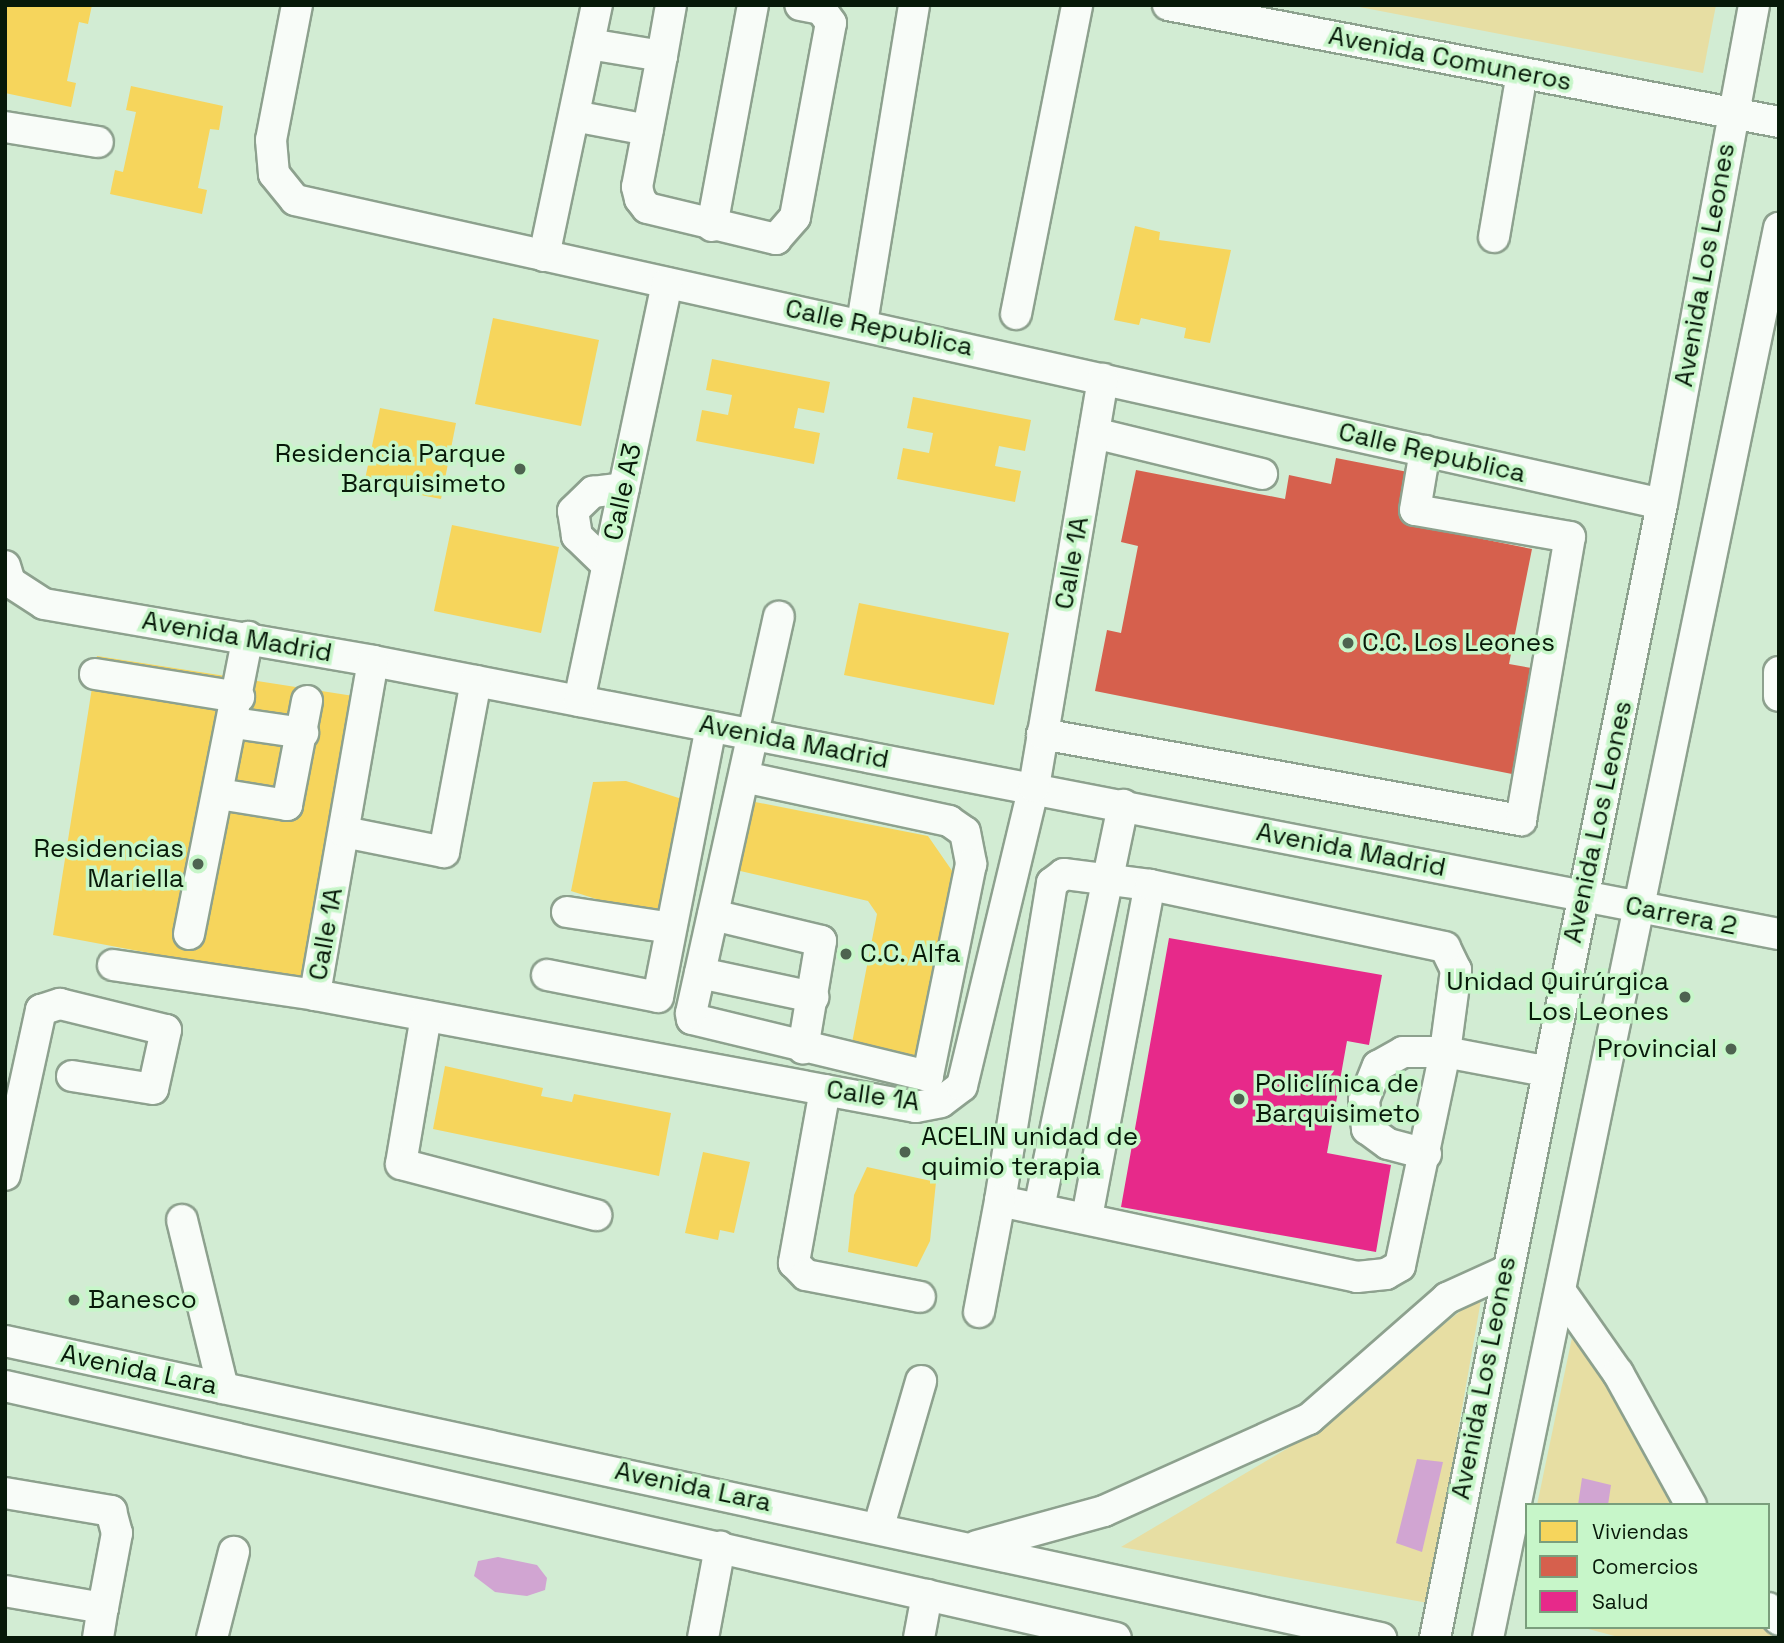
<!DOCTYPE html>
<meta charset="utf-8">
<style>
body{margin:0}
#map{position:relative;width:1784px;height:1643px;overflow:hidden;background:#d2ecd3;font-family:"Space Grotesk",sans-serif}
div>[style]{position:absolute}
.green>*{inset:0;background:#e7dea3}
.water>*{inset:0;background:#d1a5d2}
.homes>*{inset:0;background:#f6d55c}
.shops>*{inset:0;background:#d6604d}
.health>*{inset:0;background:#e7298a}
.roads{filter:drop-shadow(2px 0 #8da18e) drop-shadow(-2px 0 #8da18e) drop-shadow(0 2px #8da18e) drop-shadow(0 -2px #8da18e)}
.minor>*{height:30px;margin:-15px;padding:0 15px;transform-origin:15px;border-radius:15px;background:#f8fcf8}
.dots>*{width:19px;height:19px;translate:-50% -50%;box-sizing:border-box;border:4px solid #c7f6c9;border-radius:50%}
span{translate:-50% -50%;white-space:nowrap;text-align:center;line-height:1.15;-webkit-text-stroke:7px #c7f6c9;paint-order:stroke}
.street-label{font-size:26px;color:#071909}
.poi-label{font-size:26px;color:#071909}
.right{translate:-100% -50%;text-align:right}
.left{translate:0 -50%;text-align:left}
.frame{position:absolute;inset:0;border:7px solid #071909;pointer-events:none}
.legend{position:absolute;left:1525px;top:1503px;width:245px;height:126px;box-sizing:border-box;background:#c7f6c9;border:2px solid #7a9e7c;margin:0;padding:9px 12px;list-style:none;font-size:21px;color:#071909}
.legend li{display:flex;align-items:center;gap:14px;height:35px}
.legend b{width:35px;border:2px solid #7a9e7c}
</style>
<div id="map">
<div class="green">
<i style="clip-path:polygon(1349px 5px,1716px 5px,1703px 73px)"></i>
<i style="clip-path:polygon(1482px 1294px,1428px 1603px,1121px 1547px,1288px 1448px)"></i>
<i style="clip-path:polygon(1574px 1328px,1671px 1505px,1537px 1505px)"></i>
<i style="clip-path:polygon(1768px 1626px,1778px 1638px,1622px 1638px,1581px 1627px)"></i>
</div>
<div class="water">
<i style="clip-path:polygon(1417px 1459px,1443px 1462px,1422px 1552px,1396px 1543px)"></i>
<i style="clip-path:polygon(1582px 1478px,1611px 1485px,1608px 1505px,1578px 1505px)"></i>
<i style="clip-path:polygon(498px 1557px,537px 1565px,547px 1578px,545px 1590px,527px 1596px,495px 1592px,474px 1576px,478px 1561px)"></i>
</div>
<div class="homes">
<i style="clip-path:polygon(5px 5px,92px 5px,88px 24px,79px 22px,67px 81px,76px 83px,71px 107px,5px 93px)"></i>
<i style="clip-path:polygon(131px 86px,223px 106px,219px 130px,210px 129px,198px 188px,207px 190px,202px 214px,110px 194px,115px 170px,123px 172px,136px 112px,126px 110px)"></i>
<i style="clip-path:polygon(1135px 226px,1160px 232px,1159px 240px,1231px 250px,1210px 343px,1184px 338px,1186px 328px,1141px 318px,1139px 325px,1114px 320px)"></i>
<i style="clip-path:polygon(493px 318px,599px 340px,581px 426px,475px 404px)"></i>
<i style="clip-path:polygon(712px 359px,830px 382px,824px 413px,798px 408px,794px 428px,820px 433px,814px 464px,696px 441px,702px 410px,728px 415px,732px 395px,706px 390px)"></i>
<i style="clip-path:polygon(913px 397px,1031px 420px,1025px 451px,999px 446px,995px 466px,1021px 471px,1015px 502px,897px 479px,903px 448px,929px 453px,933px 433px,907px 428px)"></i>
<i style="clip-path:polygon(380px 408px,456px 423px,441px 499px,364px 484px)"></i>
<i style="clip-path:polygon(452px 525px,559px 547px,541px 633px,434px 611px)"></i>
<i style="clip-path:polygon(859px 603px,1009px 633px,994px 705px,844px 675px)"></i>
<i style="clip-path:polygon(97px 656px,360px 697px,309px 983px,53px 935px)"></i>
<i style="clip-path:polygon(626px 781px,688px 801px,665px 910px,634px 911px,571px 891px,593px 782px)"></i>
<i style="clip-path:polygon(750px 801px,928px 836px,975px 904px,928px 1073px,894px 1068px,897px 1053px,852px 1043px,877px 914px,868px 901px,736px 870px)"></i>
<i style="clip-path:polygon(445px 1066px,543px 1088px,541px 1096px,572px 1102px,574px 1094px,671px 1113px,659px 1176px,433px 1129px)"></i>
<i style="clip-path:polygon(703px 1152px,750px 1162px,734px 1233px,720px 1230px,718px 1240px,685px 1233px)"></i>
<i style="clip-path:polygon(867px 1167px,936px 1182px,930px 1241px,917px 1267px,848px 1252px,854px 1195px)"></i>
</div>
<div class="shops">
<i style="clip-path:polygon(1336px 458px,1413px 473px,1403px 523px,1532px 549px,1509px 664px,1543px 670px,1522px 776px,1095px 691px,1107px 630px,1121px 633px,1138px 546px,1121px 542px,1136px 470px,1285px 499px,1289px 475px,1331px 484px)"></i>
</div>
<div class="health">
<i style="clip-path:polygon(1169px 938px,1382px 975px,1369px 1045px,1347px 1041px,1327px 1153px,1391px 1165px,1376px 1252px,1121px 1207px)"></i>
</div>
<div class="roads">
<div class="minor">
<i style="left:297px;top:5px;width:137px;rotate:100.9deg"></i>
<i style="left:271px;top:140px;width:34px;rotate:85deg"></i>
<i style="left:274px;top:174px;width:33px;rotate:51deg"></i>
<i style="left:295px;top:200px;width:1400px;rotate:12.54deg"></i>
<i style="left:1168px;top:5px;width:622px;rotate:10.84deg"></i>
<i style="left:589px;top:44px;width:74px;rotate:9.3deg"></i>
<i style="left:662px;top:56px;width:52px;rotate:-80deg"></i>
<i style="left:662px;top:56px;width:133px;rotate:100.8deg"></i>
<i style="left:637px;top:187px;width:12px;rotate:76deg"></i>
<i style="left:640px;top:199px;width:11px;rotate:52deg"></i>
<i style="left:647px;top:208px;width:133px;rotate:13.5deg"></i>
<i style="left:776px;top:239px;width:29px;rotate:-49deg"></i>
<i style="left:795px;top:217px;width:197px;rotate:-79.5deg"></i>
<i style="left:831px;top:23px;width:17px;rotate:-126deg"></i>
<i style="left:821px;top:9px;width:21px;rotate:-169deg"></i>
<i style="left:574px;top:116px;width:75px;rotate:10.7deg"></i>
<i style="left:5px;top:127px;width:94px;rotate:9.2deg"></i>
<i style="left:712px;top:226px;width:225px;rotate:-79.5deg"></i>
<i style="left:1494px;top:237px;width:166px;rotate:-80.3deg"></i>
<i style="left:544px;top:256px;width:257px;rotate:-78.1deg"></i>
<i style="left:1016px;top:314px;width:315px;rotate:-78.8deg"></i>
<i style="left:862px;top:323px;width:322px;rotate:-80.7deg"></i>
<i style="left:1094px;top:433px;width:173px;rotate:13.7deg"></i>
<i style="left:607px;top:565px;width:42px;rotate:-136deg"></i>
<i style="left:577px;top:536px;width:25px;rotate:-99deg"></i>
<i style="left:573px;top:511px;width:28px;rotate:-44deg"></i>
<i style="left:593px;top:492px;width:31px;rotate:-7deg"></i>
<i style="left:5px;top:566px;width:17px;rotate:73deg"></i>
<i style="left:10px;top:582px;width:40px;rotate:32.9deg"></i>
<i style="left:44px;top:604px;width:334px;rotate:9.8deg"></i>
<i style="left:373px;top:661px;width:1432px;rotate:10.99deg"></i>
<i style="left:373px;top:661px;width:339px;rotate:99.9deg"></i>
<i style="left:315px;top:995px;width:611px;rotate:10.56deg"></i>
<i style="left:916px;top:1107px;width:25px;rotate:-11deg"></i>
<i style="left:941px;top:1102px;width:26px;rotate:-37deg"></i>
<i style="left:962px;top:1086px;width:308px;rotate:-76.5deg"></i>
<i style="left:1034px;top:787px;width:414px;rotate:-80.4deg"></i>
<i style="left:1779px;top:672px;width:24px;rotate:90deg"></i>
<i style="left:95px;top:674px;width:146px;rotate:9.1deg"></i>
<i style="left:579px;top:701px;width:427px;rotate:-78.1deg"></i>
<i style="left:234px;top:723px;width:70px;rotate:8.2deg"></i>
<i style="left:1042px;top:734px;width:487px;rotate:10.2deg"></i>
<i style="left:1521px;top:820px;width:287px;rotate:-80.2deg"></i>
<i style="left:1570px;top:537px;width:157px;rotate:-170.1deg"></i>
<i style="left:1415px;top:510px;width:60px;rotate:-80.4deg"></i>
<i style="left:744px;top:777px;width:210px;rotate:12.1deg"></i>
<i style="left:949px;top:821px;width:19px;rotate:35deg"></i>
<i style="left:965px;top:832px;width:33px;rotate:79deg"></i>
<i style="left:971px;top:864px;width:216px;rotate:101.5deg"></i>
<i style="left:928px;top:1076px;width:243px;rotate:-166.4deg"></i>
<i style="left:692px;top:1019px;width:6px;rotate:-99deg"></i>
<i style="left:691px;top:1013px;width:406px;rotate:-77.5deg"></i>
<i style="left:219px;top:794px;width:69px;rotate:9.2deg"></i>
<i style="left:287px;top:805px;width:106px;rotate:-79.1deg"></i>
<i style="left:344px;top:832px;width:102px;rotate:11.3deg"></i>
<i style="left:444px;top:852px;width:174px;rotate:-79.4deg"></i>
<i style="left:567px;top:912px;width:105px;rotate:8.7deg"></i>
<i style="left:713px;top:915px;width:111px;rotate:13.5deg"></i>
<i style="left:821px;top:941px;width:109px;rotate:99.5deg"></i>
<i style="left:189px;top:934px;width:303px;rotate:-78.8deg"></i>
<i style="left:113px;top:965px;width:204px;rotate:8.4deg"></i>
<i style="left:700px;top:973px;width:116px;rotate:12deg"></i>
<i style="left:547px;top:975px;width:113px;rotate:11.2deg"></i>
<i style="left:658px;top:997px;width:275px;rotate:-78.9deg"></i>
<i style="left:426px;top:1016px;width:150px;rotate:99.6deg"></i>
<i style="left:401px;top:1164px;width:202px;rotate:14.7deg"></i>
<i style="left:825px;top:1090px;width:176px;rotate:100.2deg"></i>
<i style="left:794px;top:1263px;width:17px;rotate:45deg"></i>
<i style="left:806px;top:1275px;width:116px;rotate:10.9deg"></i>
<i style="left:1426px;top:1154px;width:39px;rotate:-165deg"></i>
<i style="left:1388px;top:1144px;width:26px;rotate:-144deg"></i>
<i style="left:1367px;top:1129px;width:29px;rotate:-96deg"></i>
<i style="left:1364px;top:1100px;width:37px;rotate:-68deg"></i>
<i style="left:1378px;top:1066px;width:29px;rotate:-29deg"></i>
<i style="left:1403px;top:1052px;width:42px"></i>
<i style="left:1445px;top:1052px;width:102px;rotate:10.8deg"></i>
<i style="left:5px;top:1175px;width:169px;rotate:-77.7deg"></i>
<i style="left:41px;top:1010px;width:20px;rotate:-18deg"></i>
<i style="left:60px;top:1004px;width:109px;rotate:13.8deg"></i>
<i style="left:166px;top:1030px;width:60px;rotate:102.4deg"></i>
<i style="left:153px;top:1089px;width:82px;rotate:-170.9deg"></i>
<i style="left:1039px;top:1208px;width:412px;rotate:-78.2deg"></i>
<i style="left:1087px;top:1217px;width:338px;rotate:-79.3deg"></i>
<i style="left:1150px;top:885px;width:87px;rotate:-172.7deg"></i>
<i style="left:1064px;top:874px;width:15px;rotate:143deg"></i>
<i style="left:1052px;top:883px;width:322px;rotate:99.3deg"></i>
<i style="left:1000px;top:1201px;width:365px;rotate:12deg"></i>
<i style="left:1357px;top:1277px;width:29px;rotate:-6deg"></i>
<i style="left:1386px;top:1274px;width:16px;rotate:-30deg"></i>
<i style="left:1400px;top:1266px;width:219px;rotate:-78.1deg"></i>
<i style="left:1445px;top:1052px;width:83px;rotate:-82.4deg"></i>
<i style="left:1456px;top:970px;width:25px;rotate:-116deg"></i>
<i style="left:1445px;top:947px;width:301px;rotate:-168.1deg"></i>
<i style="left:182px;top:1220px;width:173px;rotate:76.3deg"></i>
<i style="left:1561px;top:1292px;width:99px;rotate:54.9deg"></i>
<i style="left:1618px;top:1373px;width:151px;rotate:61.1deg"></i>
<i style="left:979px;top:1312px;width:113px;rotate:-79.3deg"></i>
<i style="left:5px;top:1341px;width:1408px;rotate:12.18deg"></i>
<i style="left:5px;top:1386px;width:1139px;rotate:12.78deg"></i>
<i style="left:5px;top:1493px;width:108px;rotate:9.6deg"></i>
<i style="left:111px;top:1511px;width:23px;rotate:75deg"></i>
<i style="left:117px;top:1533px;width:76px;rotate:100.6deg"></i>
<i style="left:103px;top:1608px;width:99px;rotate:-170.2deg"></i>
<i style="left:879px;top:1526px;width:151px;rotate:-73.8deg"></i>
<i style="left:977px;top:1546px;width:132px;rotate:-15.4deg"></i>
<i style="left:1104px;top:1511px;width:225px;rotate:-24.2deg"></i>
<i style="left:1309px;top:1419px;width:184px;rotate:-41.2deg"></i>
<i style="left:1447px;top:1298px;width:63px;rotate:-24.5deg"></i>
<i style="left:1768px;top:1608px;width:16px;rotate:47deg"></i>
<i style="left:98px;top:1638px;width:30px;rotate:-81deg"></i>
<i style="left:212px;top:1638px;width:89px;rotate:-75.7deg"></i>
<i style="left:703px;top:1638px;width:93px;rotate:-79.4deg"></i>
<i style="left:919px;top:1638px;width:44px;rotate:-79.5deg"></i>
<i style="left:1435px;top:1638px;width:1156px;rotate:-78.68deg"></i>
<i style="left:1662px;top:504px;width:507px;rotate:-79.55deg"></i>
<i style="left:1488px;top:1638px;width:1440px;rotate:-78.34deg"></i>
</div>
</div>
<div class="dots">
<i style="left:520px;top:469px;background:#4e6350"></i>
<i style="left:1348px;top:643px;background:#4e6350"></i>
<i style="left:198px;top:864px;background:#4e6350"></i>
<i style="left:846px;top:954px;background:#4e6350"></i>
<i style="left:1685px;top:997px;background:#4e6350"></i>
<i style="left:1731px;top:1049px;background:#4e6350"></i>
<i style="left:1239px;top:1099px;background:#4e6350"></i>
<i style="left:905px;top:1152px;background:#4e6350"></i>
<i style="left:74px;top:1300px;background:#4e6350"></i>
</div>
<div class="street-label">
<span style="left:1450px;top:59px;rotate:11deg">Avenida Comuneros</span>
<span style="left:1705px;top:265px;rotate:-80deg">Avenida Los Leones</span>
<span style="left:879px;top:328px;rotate:12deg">Calle Republica</span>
<span style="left:1432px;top:453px;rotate:13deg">Calle Republica</span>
<span style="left:623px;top:492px;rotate:-78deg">Calle A3</span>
<span style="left:1072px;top:563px;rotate:-80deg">Calle 1A</span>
<span style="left:237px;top:637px;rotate:10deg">Avenida Madrid</span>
<span style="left:794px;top:742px;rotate:11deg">Avenida Madrid</span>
<span style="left:1598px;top:822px;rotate:-78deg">Avenida Los Leones</span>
<span style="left:1351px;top:850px;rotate:11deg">Avenida Madrid</span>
<span style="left:1681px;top:916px;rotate:11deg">Carrera 2</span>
<span style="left:326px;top:934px;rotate:-80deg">Calle 1A</span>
<span style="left:873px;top:1096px;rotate:8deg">Calle 1A</span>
<span style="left:139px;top:1370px;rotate:12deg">Avenida Lara</span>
<span style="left:1484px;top:1378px;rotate:-79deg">Avenida Los Leones</span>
<span style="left:693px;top:1487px;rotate:12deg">Avenida Lara</span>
</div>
<div class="poi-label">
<span class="right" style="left:506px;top:469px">Residencia Parque<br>Barquisimeto</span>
<span class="left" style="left:1362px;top:643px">C.C. Los Leones</span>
<span class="right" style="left:184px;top:864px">Residencias<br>Mariella</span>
<span class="left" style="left:860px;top:954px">C.C. Alfa</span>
<span class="right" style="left:1669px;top:997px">Unidad Quirúrgica<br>Los Leones</span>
<span class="right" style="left:1717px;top:1049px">Provincial</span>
<span class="left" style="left:1255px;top:1099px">Policlínica de<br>Barquisimeto</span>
<span class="left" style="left:921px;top:1152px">ACELIN unidad de<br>quimio terapia</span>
<span class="left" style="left:88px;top:1300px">Banesco</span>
</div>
<div class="frame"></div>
<ul class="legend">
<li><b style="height:19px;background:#f6d55c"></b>Viviendas</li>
<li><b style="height:19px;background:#d6604d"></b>Comercios</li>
<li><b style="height:19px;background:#e7298a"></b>Salud</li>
</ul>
</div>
